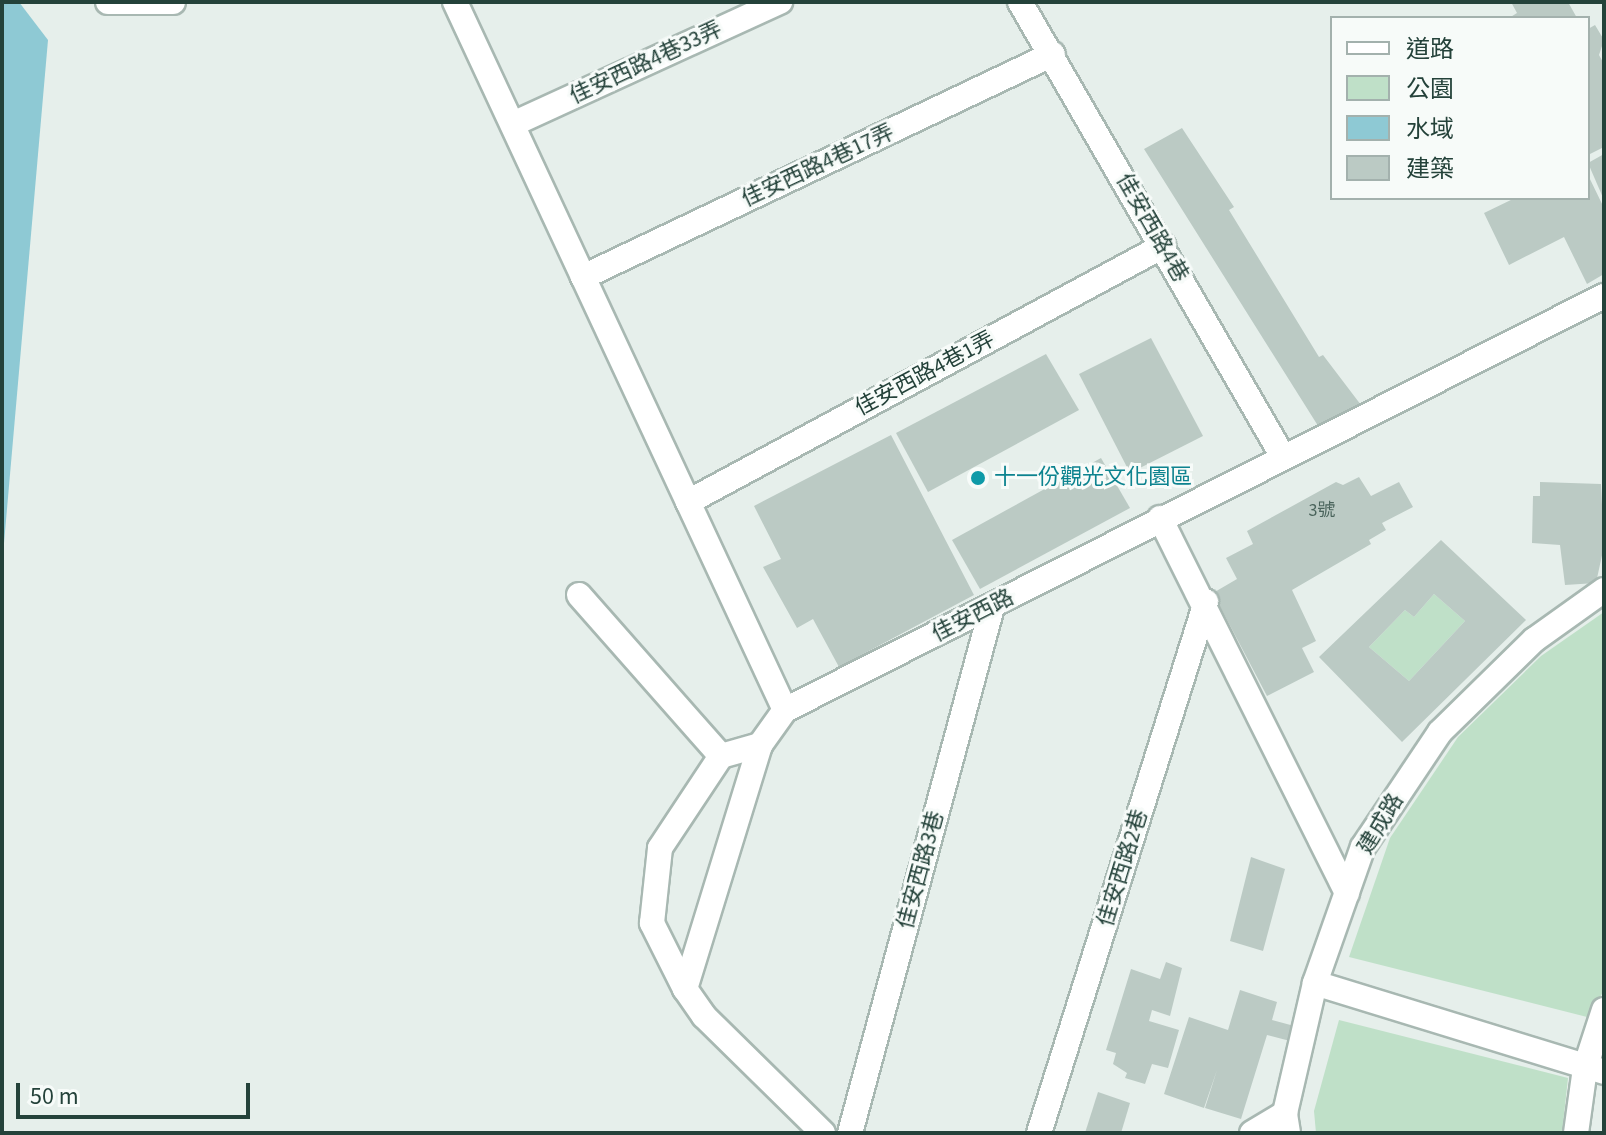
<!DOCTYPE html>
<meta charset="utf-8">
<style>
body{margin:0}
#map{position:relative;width:1606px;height:1135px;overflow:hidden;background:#e6efeb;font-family:"Source Sans 3","Noto Sans TC",sans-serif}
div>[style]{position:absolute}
.green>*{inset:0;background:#bfe0c8}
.water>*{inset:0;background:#8ec9d4}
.building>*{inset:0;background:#bbcac4}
.roads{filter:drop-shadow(2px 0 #a8b8b2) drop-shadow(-2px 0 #a8b8b2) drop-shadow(0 2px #a8b8b2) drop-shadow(0 -2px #a8b8b2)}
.minor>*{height:24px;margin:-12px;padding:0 12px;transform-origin:12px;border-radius:12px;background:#fff}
.dots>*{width:22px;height:22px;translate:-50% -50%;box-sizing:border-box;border:4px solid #f7fbf9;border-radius:50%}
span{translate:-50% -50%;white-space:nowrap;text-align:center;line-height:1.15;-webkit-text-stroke:6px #f7fbf9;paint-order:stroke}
.number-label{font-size:18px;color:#4a645c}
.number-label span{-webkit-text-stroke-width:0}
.street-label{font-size:22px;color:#24423a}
.culture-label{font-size:22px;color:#0d838f}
.left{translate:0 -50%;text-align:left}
.frame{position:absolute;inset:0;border:4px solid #24423a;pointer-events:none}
.legend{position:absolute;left:1330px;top:16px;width:260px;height:184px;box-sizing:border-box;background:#f7fbf9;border:2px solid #a3b1ad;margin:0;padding:10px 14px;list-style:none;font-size:24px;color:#24423a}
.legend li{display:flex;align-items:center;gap:16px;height:40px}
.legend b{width:40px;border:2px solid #a3b1ad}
.scale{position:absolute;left:16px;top:1083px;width:234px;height:36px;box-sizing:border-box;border:4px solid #24423a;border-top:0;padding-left:10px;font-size:24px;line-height:28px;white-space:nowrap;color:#24423a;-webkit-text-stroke:6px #f7fbf9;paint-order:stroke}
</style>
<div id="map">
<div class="green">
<i style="clip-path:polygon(1434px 594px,1465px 621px,1409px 681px,1369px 647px,1405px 610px,1414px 617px)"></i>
<i style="clip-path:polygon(1604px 612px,1604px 989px,1591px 1018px,1349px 957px,1390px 838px,1458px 737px,1541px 656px)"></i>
<i style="clip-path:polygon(1339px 1020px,1568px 1078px,1562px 1133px,1316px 1133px,1314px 1111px)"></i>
</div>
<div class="water">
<i style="clip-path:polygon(2px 2px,19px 2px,48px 40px,2px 566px)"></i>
</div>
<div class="building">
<i style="clip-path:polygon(1511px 2px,1568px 2px,1577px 18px,1509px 18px,1517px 13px)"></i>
<i style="clip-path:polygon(1595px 25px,1604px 40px,1599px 55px,1604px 64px,1604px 147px,1588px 155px,1588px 29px)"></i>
<i style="clip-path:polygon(1182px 128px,1234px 207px,1229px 210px,1319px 357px,1323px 355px,1361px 405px,1320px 429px,1144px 149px)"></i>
<i style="clip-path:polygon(1604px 154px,1604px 200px,1588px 163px)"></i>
<i style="clip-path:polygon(1588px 175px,1604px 208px,1604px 274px,1587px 284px,1564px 237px,1509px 265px,1484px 213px,1515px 198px,1588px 198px)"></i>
<i style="clip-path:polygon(1151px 338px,1203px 436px,1130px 473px,1079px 374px)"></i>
<i style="clip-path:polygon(1046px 354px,1079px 410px,928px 492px,896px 433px)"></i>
<i style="clip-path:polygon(891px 435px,974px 595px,839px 667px,813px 619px,797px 628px,763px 567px,781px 559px,754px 506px)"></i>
<i style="clip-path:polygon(1101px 458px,1130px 508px,980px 589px,952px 540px)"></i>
<i style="clip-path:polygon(1359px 477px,1371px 496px,1399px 482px,1413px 507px,1382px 523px,1386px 530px,1369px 540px,1371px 544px,1292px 590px,1316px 641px,1302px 648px,1314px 672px,1267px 696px,1213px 593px,1237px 579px,1226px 558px,1253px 544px,1247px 531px,1336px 482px,1343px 485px)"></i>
<i style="clip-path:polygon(1540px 482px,1601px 484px,1604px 546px,1596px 583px,1565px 585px,1560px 545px,1532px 543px,1533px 496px,1540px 496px)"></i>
<i style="clip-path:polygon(evenodd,1441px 540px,1526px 620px,1402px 742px,1319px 657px,1441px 540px,1434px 594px,1465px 621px,1409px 681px,1369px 647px,1405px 610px,1414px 617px,1434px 594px)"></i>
<i style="clip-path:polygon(1251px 857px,1285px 869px,1263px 951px,1230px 941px)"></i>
<i style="clip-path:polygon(1166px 962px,1182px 968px,1170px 1016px,1152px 1010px,1149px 1021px,1179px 1030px,1168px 1068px,1152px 1064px,1145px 1084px,1125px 1078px,1127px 1073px,1113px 1064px,1116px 1053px,1106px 1050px,1131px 969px,1160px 979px)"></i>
<i style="clip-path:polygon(1240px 990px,1277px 1002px,1272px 1020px,1298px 1027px,1294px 1042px,1267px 1035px,1241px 1119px,1205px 1108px,1217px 1070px,1204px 1108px,1164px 1094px,1189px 1017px,1228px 1030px)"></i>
<i style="clip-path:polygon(1098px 1092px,1130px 1103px,1121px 1133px,1085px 1133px)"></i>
</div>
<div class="roads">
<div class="minor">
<i style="left:108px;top:2px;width:65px"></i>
<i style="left:455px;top:2px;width:781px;rotate:65.01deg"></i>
<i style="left:1020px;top:2px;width:523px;rotate:59.96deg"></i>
<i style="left:513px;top:124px;width:294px;rotate:-24.6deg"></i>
<i style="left:583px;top:277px;width:520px;rotate:-25.38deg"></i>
<i style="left:688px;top:502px;width:540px;rotate:-28.32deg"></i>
<i style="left:1160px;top:518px;width:419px;rotate:63.5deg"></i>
<i style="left:579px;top:595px;width:215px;rotate:48.6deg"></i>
<i style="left:1315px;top:983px;width:302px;rotate:17.1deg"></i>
<i style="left:685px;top:989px;width:74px;rotate:-116.6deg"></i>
<i style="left:652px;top:923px;width:75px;rotate:-83.9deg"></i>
<i style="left:660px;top:848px;width:110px;rotate:-56.5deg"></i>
<i style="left:721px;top:756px;width:41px;rotate:-15.8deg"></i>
<i style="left:823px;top:1133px;width:167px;rotate:-135.5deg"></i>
<i style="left:704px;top:1016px;width:33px;rotate:-125deg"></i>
<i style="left:685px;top:989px;width:255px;rotate:-72.9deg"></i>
<i style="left:760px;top:745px;width:43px;rotate:-54.5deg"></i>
<i style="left:785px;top:710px;width:918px;rotate:-26.82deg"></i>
<i style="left:850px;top:1133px;width:545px;rotate:-74.89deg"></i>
<i style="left:1039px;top:1133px;width:557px;rotate:-72.54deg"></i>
<i style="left:1252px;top:1133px;width:39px;rotate:-31deg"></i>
<i style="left:1288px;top:1133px;width:20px;rotate:-99deg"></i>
<i style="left:1285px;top:1113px;width:133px;rotate:-77deg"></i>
<i style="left:1315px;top:983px;width:144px;rotate:-70.6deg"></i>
<i style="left:1363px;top:847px;width:138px;rotate:-56.2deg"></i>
<i style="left:1440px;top:732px;width:132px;rotate:-44.4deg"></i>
<i style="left:1534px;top:640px;width:86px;rotate:-35.5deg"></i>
<i style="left:1576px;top:1133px;width:66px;rotate:-82.1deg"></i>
<i style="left:1585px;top:1068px;width:61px;rotate:-71.9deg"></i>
</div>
</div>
<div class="dots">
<i style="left:978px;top:478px;background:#0f9aa8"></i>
</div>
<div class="number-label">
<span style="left:1322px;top:511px">3號</span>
</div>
<div class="street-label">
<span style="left:646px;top:63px;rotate:-25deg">佳安西路4巷33弄</span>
<span style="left:818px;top:166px;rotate:-25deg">佳安西路4巷17弄</span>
<span style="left:1152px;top:228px;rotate:60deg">佳安西路4巷</span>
<span style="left:925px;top:374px;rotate:-28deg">佳安西路4巷1弄</span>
<span style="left:973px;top:616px;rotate:-27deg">佳安西路</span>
<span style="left:1381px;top:824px;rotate:-59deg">建成路</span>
<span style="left:1123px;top:868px;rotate:-73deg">佳安西路2巷</span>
<span style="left:921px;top:870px;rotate:-75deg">佳安西路3巷</span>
</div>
<div class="culture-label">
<span class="left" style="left:994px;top:478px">十一份觀光文化園區</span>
</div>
<div class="frame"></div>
<ul class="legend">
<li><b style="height:10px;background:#fff"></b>道路</li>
<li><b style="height:22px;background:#bfe0c8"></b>公園</li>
<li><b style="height:22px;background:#8ec9d4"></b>水域</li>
<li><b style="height:22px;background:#bbcac4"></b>建築</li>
</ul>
<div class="scale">50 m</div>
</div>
